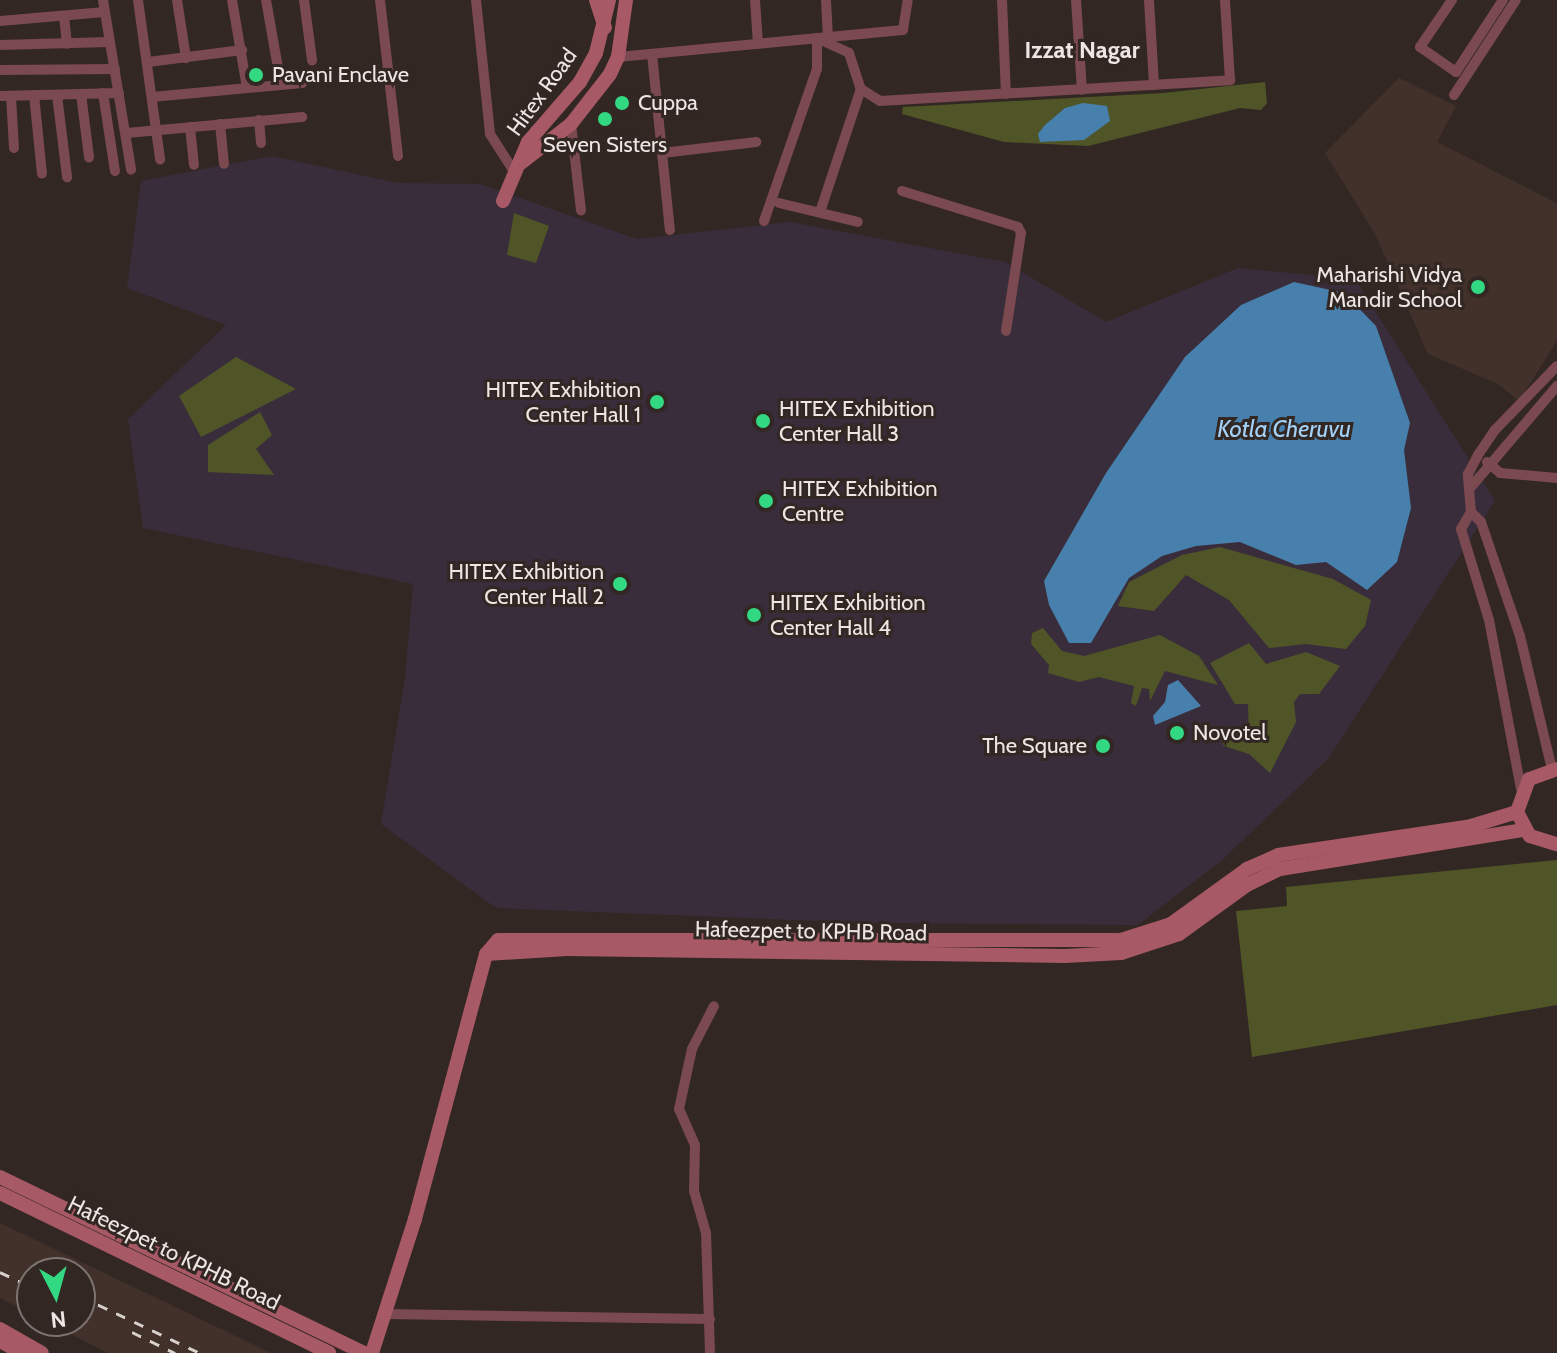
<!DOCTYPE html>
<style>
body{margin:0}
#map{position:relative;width:1557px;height:1353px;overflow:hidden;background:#322723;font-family:Cabin,sans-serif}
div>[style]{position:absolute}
.commercial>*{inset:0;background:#392d3b}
.built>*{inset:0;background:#42312b}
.green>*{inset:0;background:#4f5527}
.water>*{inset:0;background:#4780ad}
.street>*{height:10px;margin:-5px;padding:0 5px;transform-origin:5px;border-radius:5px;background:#7b4950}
.secondary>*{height:14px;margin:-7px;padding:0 7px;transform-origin:7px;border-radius:7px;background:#a75965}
.rail>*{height:3px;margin-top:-1.5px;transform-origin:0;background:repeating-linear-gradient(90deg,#d8d1ce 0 10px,transparent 0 20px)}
.dots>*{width:22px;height:22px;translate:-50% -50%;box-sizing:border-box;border:4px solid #322723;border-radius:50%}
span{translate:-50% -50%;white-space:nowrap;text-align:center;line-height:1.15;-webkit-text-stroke:6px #322723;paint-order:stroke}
.poi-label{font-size:22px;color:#ede6e3}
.left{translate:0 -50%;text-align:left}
.right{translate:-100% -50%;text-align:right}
.street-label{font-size:22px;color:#ede6e3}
.neighbourhood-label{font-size:24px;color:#ede6e3;font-weight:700}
.water-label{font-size:24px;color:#a3d2f9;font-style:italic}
.north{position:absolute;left:16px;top:1257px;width:80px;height:80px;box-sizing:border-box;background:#322723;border:2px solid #7d7370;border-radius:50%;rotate:174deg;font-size:22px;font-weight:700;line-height:32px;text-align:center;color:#ede6e3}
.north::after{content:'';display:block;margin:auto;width:28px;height:36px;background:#33d882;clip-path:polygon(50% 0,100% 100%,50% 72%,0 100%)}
</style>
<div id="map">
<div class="commercial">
<i style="clip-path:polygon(272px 156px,398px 183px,480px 184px,637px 239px,790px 222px,1005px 262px,1106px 322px,1238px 268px,1355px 279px,1495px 501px,1328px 759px,1221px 861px,1138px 925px,871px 923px,496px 908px,381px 824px,405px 678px,413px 584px,143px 528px,128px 419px,226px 325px,127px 288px,141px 181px)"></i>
</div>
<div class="built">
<i style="clip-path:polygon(1399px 78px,1456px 106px,1437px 142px,1557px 203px,1557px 341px,1519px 401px,1498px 384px,1428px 354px,1375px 234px,1325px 153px)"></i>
<i style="clip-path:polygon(0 1223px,271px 1353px,108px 1353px,45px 1321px,80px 1321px,80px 1273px,32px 1273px,32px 1314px,0 1298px)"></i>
</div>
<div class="green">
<i style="clip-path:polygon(1265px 82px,1267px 103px,1261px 110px,1240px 108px,1088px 146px,1004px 142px,902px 114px,903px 107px,1163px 93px)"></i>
<i style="clip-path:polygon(514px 213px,549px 226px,536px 263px,507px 255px)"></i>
<i style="clip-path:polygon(236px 357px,296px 389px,201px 437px,179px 396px)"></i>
<i style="clip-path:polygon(260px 412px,272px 435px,256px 449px,274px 475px,208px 472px,208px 445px)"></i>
<i style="clip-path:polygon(1220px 547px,1333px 579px,1371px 600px,1365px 626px,1346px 649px,1306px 644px,1269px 648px,1229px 600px,1186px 575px,1154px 611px,1118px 606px,1129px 582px,1182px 555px)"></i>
<i style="clip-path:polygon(1043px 628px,1062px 651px,1084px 656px,1160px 635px,1199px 656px,1218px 685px,1165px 671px,1150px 701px,1149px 689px,1142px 688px,1136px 706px,1131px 703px,1134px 686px,1099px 677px,1079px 682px,1048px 673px,1049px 665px,1031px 644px,1032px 633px)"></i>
<i style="clip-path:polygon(1249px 643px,1266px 664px,1306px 652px,1340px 666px,1319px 694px,1300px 694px,1294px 702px,1296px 722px,1270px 773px,1249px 754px,1224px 746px,1218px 735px,1249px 732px,1248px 704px,1235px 704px,1210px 663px)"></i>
<i style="clip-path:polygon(1557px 860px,1557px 1005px,1252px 1057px,1236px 911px,1287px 906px,1286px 887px)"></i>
</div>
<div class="water">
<i style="clip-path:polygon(1083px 103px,1107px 106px,1110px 121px,1084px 140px,1040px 142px,1038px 134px,1045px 125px,1065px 108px)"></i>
<i style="clip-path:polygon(1294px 282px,1344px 293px,1376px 326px,1410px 423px,1404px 450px,1411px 508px,1397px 562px,1367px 590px,1326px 562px,1296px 565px,1240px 542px,1196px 546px,1162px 556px,1129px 578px,1091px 643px,1069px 643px,1049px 605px,1044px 581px,1106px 473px,1185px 357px,1241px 305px)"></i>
<i style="clip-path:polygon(1178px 680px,1201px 706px,1155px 725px,1153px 716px,1165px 702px,1168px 685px)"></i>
</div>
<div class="street">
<i style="left:103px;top:0;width:172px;rotate:80.6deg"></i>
<i style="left:138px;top:0;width:161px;rotate:82.1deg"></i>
<i style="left:177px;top:0;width:59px;rotate:81.2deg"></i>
<i style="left:232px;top:0;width:89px;rotate:80.3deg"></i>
<i style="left:266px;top:0;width:86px;rotate:80deg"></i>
<i style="left:304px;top:0;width:61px;rotate:82.4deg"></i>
<i style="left:380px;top:0;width:157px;rotate:83.4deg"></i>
<i style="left:476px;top:0;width:135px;rotate:84deg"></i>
<i style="left:490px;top:134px;width:46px;rotate:57.3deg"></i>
<i style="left:755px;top:0;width:44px;rotate:86.1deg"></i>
<i style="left:826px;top:0;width:37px;rotate:87deg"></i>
<i style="left:1002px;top:0;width:94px;rotate:87.6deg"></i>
<i style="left:1076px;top:0;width:90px;rotate:86.2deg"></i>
<i style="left:1149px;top:0;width:85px;rotate:86.6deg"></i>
<i style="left:1452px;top:0;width:57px;rotate:124.2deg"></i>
<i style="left:1420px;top:47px;width:44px;rotate:34.8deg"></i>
<i style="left:1456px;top:72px;width:86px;rotate:-56.9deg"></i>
<i style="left:64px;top:16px;width:28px;rotate:84deg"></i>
<i style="left:0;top:21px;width:105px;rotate:-4.9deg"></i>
<i style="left:817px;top:38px;width:35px;rotate:25deg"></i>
<i style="left:849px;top:53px;width:38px;rotate:72deg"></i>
<i style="left:861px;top:89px;width:22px;rotate:32deg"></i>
<i style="left:880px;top:101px;width:351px;rotate:-3.4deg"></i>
<i style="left:1230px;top:80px;width:80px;rotate:-93.6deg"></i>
<i style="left:0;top:45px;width:109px;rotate:-1.6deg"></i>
<i style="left:652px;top:54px;width:177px;rotate:84.2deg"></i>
<i style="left:618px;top:57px;width:286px;rotate:-5.4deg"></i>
<i style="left:903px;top:30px;width:30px;rotate:-81deg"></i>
<i style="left:148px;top:62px;width:95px;rotate:-7.3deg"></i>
<i style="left:0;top:70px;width:115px;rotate:-0.5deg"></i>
<i style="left:103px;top:93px;width:79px;rotate:81.3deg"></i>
<i style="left:81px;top:94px;width:64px;rotate:82.8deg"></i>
<i style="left:34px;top:95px;width:79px;rotate:84.2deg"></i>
<i style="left:57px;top:95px;width:83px;rotate:83deg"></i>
<i style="left:1454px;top:95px;width:113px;rotate:-56.9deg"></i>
<i style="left:0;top:96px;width:119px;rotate:-1.4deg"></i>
<i style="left:11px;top:96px;width:52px;rotate:86.7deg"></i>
<i style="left:152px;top:97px;width:151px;rotate:-5.3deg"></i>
<i style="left:259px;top:120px;width:23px;rotate:85deg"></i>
<i style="left:220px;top:124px;width:40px;rotate:84.3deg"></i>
<i style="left:571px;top:124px;width:87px;rotate:83.4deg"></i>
<i style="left:190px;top:127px;width:38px;rotate:84deg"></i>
<i style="left:127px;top:133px;width:176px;rotate:-5.2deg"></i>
<i style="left:662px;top:153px;width:95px;rotate:-6.7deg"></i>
<i style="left:902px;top:191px;width:121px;rotate:17.2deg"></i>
<i style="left:1018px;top:227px;width:7px;rotate:63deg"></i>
<i style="left:1021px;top:233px;width:99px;rotate:98.7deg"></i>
<i style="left:779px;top:203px;width:81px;rotate:13.5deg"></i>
<i style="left:820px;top:212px;width:130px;rotate:-71.6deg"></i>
<i style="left:764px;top:221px;width:161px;rotate:-70.8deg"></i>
<i style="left:817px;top:69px;width:31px;rotate:-90deg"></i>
<i style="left:1487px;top:462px;width:17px;rotate:40deg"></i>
<i style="left:1500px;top:473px;width:57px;rotate:5deg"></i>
<i style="left:1471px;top:487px;width:133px;rotate:-49.6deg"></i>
<i style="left:1471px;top:512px;width:14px;rotate:45deg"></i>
<i style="left:1481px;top:522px;width:120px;rotate:71.1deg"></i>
<i style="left:1520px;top:636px;width:137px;rotate:76.5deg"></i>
<i style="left:1521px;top:789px;width:172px;rotate:-100.7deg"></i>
<i style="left:1489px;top:620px;width:95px;rotate:-107.1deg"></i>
<i style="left:1461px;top:529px;width:20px;rotate:-60deg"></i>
<i style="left:1471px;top:512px;width:38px;rotate:-95deg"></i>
<i style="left:1468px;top:474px;width:21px;rotate:-62deg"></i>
<i style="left:1478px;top:455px;width:30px;rotate:-56deg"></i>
<i style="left:1495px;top:430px;width:89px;rotate:-45.9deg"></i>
<i style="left:385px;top:1314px;width:325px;rotate:0.9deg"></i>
<i style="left:710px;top:1353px;width:120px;rotate:-91.9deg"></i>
<i style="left:706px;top:1233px;width:44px;rotate:-105.9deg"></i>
<i style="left:694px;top:1191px;width:46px;rotate:-88.8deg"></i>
<i style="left:695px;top:1145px;width:39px;rotate:-114deg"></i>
<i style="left:679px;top:1109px;width:61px;rotate:-77.8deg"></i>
<i style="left:692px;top:1049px;width:48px;rotate:-62.9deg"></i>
</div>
<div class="secondary">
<i style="left:596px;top:0;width:29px;rotate:72deg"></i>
<i style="left:521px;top:163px;width:63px;rotate:-38deg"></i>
<i style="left:571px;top:124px;width:63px;rotate:-52deg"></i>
<i style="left:610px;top:74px;width:19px;rotate:-65deg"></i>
<i style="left:618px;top:57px;width:58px;rotate:-82deg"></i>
<i style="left:503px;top:201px;width:64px;rotate:-67deg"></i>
<i style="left:528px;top:142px;width:79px;rotate:-49.1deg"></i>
<i style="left:580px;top:82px;width:33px;rotate:-61deg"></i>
<i style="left:596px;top:53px;width:55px;rotate:-76.2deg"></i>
<i style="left:1557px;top:769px;width:30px;rotate:160deg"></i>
<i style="left:1529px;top:779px;width:35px;rotate:110deg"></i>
<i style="left:1517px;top:812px;width:27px;rotate:62deg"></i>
<i style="left:1530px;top:836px;width:28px;rotate:17deg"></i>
<i style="left:486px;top:954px;width:81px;rotate:-3.5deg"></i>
<i style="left:567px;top:949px;width:498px;rotate:0.8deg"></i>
<i style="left:1065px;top:956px;width:56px;rotate:-3.1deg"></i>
<i style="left:1121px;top:953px;width:61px;rotate:-18.1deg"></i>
<i style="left:1179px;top:934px;width:84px;rotate:-35.8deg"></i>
<i style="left:1247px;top:885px;width:37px;rotate:-26deg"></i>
<i style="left:1280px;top:869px;width:247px;rotate:-9.1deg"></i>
<i style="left:0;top:1177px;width:404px;rotate:25.8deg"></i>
<i style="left:0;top:1193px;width:366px;rotate:25.9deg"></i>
<i style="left:0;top:1329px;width:48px;rotate:29.7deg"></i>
<i style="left:0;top:1341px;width:25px;rotate:29deg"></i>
<i style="left:372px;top:1353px;width:141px;rotate:-72.2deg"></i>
<i style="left:415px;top:1219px;width:274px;rotate:-75deg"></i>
<i style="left:486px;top:954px;width:18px;rotate:-49deg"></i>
<i style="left:498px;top:940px;width:623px"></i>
<i style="left:1121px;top:940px;width:52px;rotate:-17.7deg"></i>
<i style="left:1171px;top:924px;width:94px;rotate:-35.9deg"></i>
<i style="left:1247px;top:869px;width:34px;rotate:-24deg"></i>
<i style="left:1278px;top:855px;width:195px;rotate:-8.5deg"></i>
<i style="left:1471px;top:826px;width:48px;rotate:-16.9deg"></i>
</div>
<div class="rail">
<i style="left:0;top:1272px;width:35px;rotate:25deg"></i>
<i style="left:80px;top:1296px;width:133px;rotate:25.4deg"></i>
<i style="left:132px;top:1332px;width:48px;rotate:26deg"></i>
</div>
<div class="dots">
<i style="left:256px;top:75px;background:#33d882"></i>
<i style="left:622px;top:103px;background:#33d882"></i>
<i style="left:605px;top:119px;background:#33d882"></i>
<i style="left:1478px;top:287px;background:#33d882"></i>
<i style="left:657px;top:402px;background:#33d882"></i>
<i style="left:763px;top:421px;background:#33d882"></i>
<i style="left:766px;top:501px;background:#33d882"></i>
<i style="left:620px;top:584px;background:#33d882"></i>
<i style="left:754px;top:615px;background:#33d882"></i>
<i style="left:1177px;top:733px;background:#33d882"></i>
<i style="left:1103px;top:746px;background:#33d882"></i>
</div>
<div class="poi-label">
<span class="left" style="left:272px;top:75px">Pavani Enclave</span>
<span class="left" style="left:638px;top:103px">Cuppa</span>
<span style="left:605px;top:145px">Seven Sisters</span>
<span class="right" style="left:1462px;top:287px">Maharishi Vidya<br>Mandir School</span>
<span class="right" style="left:641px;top:402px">HITEX Exhibition<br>Center Hall 1</span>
<span class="left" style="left:779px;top:421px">HITEX Exhibition<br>Center Hall 3</span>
<span class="left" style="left:782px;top:501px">HITEX Exhibition<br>Centre</span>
<span class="right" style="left:604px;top:584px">HITEX Exhibition<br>Center Hall 2</span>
<span class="left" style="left:770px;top:615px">HITEX Exhibition<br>Center Hall 4</span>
<span class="left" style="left:1193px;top:733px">Novotel</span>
<span class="right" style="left:1087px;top:746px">The Square</span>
</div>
<div class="street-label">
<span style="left:542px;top:92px;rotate:-54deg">Hitex Road</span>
<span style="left:811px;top:931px;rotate:1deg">Hafeezpet to KPHB Road</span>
<span style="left:174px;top:1253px;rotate:26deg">Hafeezpet to KPHB Road</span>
</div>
<div class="neighbourhood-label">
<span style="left:1082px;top:50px">Izzat Nagar</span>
</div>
<div class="water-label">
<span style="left:1284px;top:429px">Kotla Cheruvu</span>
</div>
<div class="north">N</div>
</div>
